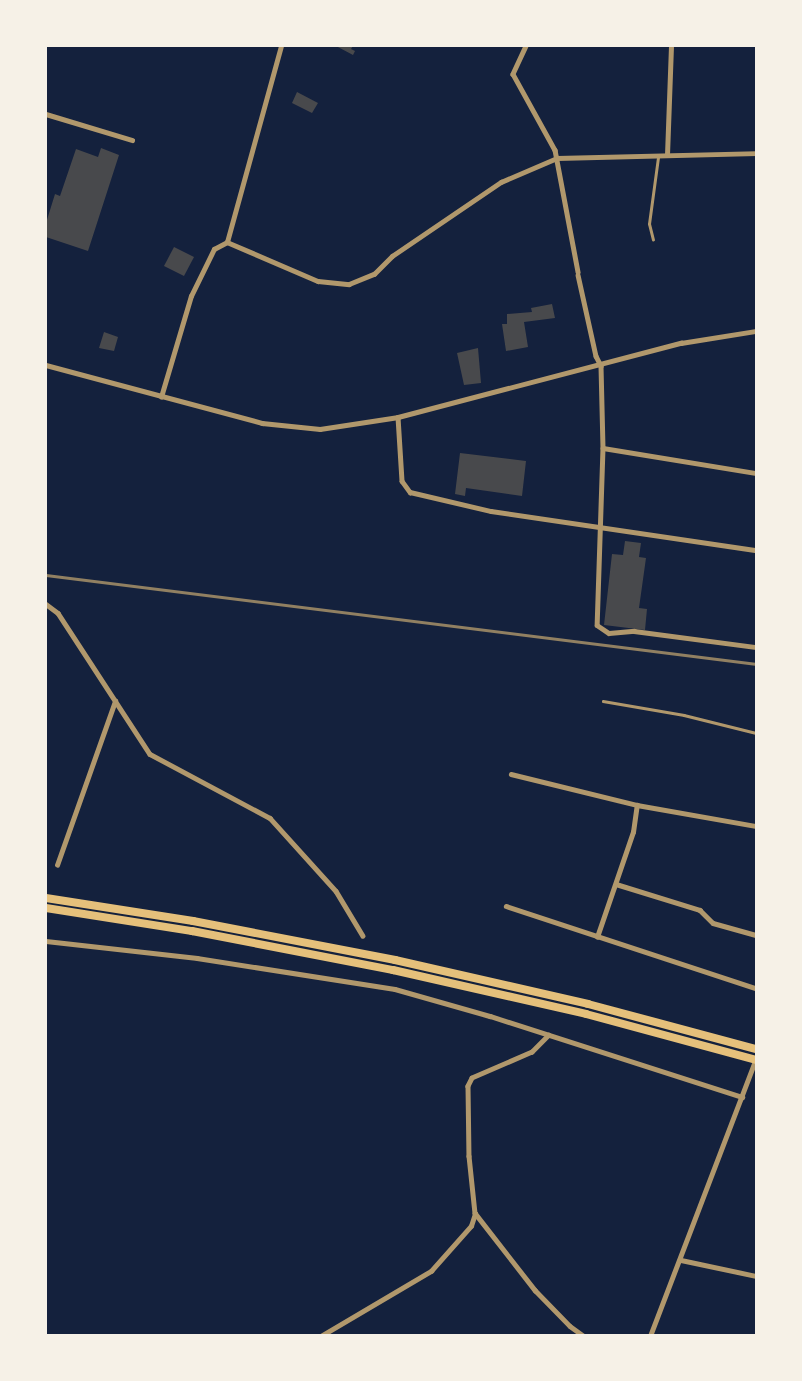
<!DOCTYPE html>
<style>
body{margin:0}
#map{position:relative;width:802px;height:1381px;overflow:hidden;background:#14213d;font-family:"Libre Baskerville",serif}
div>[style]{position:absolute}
.building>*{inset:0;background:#48494c}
.service>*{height:2.5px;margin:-1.25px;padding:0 1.25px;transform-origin:1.25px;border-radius:1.25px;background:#b1986c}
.minor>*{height:4.5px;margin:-2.25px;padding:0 2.25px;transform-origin:2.25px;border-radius:2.25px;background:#b1986c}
.trunk>*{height:8px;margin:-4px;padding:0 4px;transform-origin:4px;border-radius:4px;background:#e5c07b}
.rail>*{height:2.5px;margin:-1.25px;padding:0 1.25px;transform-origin:1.25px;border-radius:1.25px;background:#918062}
span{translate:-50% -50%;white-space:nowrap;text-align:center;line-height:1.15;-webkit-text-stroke:7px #f6f1e7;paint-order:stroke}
.frame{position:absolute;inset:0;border:47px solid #f6f1e7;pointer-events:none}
</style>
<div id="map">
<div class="building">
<i style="clip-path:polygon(336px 46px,353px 46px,351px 49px,355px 51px,353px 55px)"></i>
<i style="clip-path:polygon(297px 92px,318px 103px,312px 113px,292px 103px)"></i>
<i style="clip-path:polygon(101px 148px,119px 155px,88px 251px,46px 237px,46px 223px,55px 194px,60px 196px,76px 149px,98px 157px)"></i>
<i style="clip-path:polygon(174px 247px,194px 257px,184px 276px,164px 266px)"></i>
<i style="clip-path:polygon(552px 304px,555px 318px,524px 322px,528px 347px,506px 351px,502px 324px,507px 324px,507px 314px,532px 312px,531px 308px)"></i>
<i style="clip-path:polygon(104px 332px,118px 337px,114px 351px,99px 348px)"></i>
<i style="clip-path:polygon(478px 348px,481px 383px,464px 385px,457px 353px)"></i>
<i style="clip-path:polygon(460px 453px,526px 461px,522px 496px,466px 488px,465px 496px,455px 494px)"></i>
<i style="clip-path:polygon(625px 541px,641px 543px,639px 557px,646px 558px,639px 608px,647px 609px,645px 630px,604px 625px,612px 554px,623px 555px)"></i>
</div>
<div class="service">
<i style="left:653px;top:240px;width:16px;rotate:-104deg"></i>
<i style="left:649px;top:224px;width:68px;rotate:-82.3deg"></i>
<i style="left:603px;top:701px;width:82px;rotate:9.8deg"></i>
<i style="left:684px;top:715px;width:74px;rotate:14deg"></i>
</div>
<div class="minor">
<i style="left:526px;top:46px;width:31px;rotate:115deg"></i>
<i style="left:513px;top:74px;width:87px;rotate:61.1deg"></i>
<i style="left:555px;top:150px;width:124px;rotate:79.3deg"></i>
<i style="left:46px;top:114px;width:90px;rotate:16.8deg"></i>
<i style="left:667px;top:155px;width:109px;rotate:-87.9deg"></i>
<i style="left:227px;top:242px;width:99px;rotate:23.2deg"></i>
<i style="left:318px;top:281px;width:31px;rotate:6deg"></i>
<i style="left:349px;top:284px;width:27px;rotate:-22deg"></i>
<i style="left:374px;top:274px;width:25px;rotate:-45deg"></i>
<i style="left:392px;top:256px;width:132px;rotate:-34.2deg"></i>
<i style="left:501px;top:182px;width:61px;rotate:-23.2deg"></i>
<i style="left:557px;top:158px;width:199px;rotate:-1.4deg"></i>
<i style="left:578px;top:275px;width:83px;rotate:77.5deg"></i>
<i style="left:596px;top:356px;width:11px;rotate:63deg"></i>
<i style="left:601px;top:366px;width:82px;rotate:88.6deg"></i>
<i style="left:603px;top:448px;width:177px;rotate:91.9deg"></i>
<i style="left:597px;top:625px;width:14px;rotate:34deg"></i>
<i style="left:609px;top:633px;width:25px;rotate:-5deg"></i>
<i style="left:634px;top:631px;width:123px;rotate:7.5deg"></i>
<i style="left:46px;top:365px;width:224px;rotate:15deg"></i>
<i style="left:262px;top:423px;width:58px;rotate:5.9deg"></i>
<i style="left:320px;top:429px;width:79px;rotate:-8.7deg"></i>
<i style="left:398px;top:417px;width:293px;rotate:-14.7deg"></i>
<i style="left:681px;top:343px;width:76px;rotate:-9.1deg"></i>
<i style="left:161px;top:397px;width:105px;rotate:-73.5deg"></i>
<i style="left:191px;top:296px;width:52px;rotate:-63.9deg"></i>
<i style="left:214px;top:249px;width:15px;rotate:-28deg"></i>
<i style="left:227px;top:242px;width:203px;rotate:-74.6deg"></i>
<i style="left:398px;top:417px;width:64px;rotate:86.4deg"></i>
<i style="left:402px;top:481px;width:14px;rotate:54deg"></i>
<i style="left:410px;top:492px;width:83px;rotate:13.2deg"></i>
<i style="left:491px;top:511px;width:268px;rotate:8.4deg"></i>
<i style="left:603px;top:448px;width:155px;rotate:9.3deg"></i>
<i style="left:46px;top:604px;width:15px;rotate:37deg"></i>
<i style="left:58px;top:613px;width:168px;rotate:56.9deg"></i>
<i style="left:150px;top:754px;width:136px;rotate:28.1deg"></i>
<i style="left:270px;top:818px;width:98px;rotate:47.9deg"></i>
<i style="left:336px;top:891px;width:52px;rotate:59deg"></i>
<i style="left:511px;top:774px;width:130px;rotate:13.8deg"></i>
<i style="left:637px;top:805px;width:121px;rotate:10deg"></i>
<i style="left:57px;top:865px;width:174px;rotate:-70.5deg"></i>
<i style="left:616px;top:884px;width:88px;rotate:17.2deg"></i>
<i style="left:700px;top:910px;width:18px;rotate:45deg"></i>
<i style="left:713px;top:923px;width:45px;rotate:15.6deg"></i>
<i style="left:506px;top:906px;width:263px;rotate:18.2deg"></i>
<i style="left:597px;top:937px;width:111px;rotate:-71.1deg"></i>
<i style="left:633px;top:832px;width:27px;rotate:-82deg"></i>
<i style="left:46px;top:941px;width:152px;rotate:6.4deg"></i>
<i style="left:197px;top:958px;width:200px;rotate:8.9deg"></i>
<i style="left:395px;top:989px;width:99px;rotate:15.9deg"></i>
<i style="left:490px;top:1016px;width:265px;rotate:17.8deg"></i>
<i style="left:549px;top:1035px;width:24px;rotate:135deg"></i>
<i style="left:532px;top:1052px;width:65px;rotate:156.6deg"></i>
<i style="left:472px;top:1078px;width:9px;rotate:117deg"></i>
<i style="left:468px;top:1086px;width:70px;rotate:89.2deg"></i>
<i style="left:469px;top:1156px;width:57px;rotate:84deg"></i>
<i style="left:475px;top:1213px;width:98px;rotate:52.1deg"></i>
<i style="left:535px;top:1290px;width:50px;rotate:45.8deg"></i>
<i style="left:570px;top:1326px;width:17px;rotate:36deg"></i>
<i style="left:681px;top:1260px;width:77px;rotate:12deg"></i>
<i style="left:321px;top:1336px;width:128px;rotate:-30.6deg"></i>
<i style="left:431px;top:1271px;width:60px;rotate:-48.4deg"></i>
<i style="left:471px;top:1226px;width:13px;rotate:-72deg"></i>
<i style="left:650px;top:1336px;width:297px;rotate:-69.1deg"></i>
</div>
<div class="trunk">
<i style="left:46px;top:898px;width:149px;rotate:8.9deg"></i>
<i style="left:193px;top:921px;width:206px;rotate:10.9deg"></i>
<i style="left:395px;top:960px;width:198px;rotate:12.8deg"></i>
<i style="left:588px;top:1004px;width:174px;rotate:15deg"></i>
<i style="left:46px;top:908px;width:148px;rotate:9deg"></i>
<i style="left:192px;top:931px;width:205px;rotate:11deg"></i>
<i style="left:393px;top:970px;width:198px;rotate:12.8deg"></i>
<i style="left:586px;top:1014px;width:176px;rotate:15.1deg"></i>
</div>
<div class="rail">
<i style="left:46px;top:575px;width:716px;rotate:7.14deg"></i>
</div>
<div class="frame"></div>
</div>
